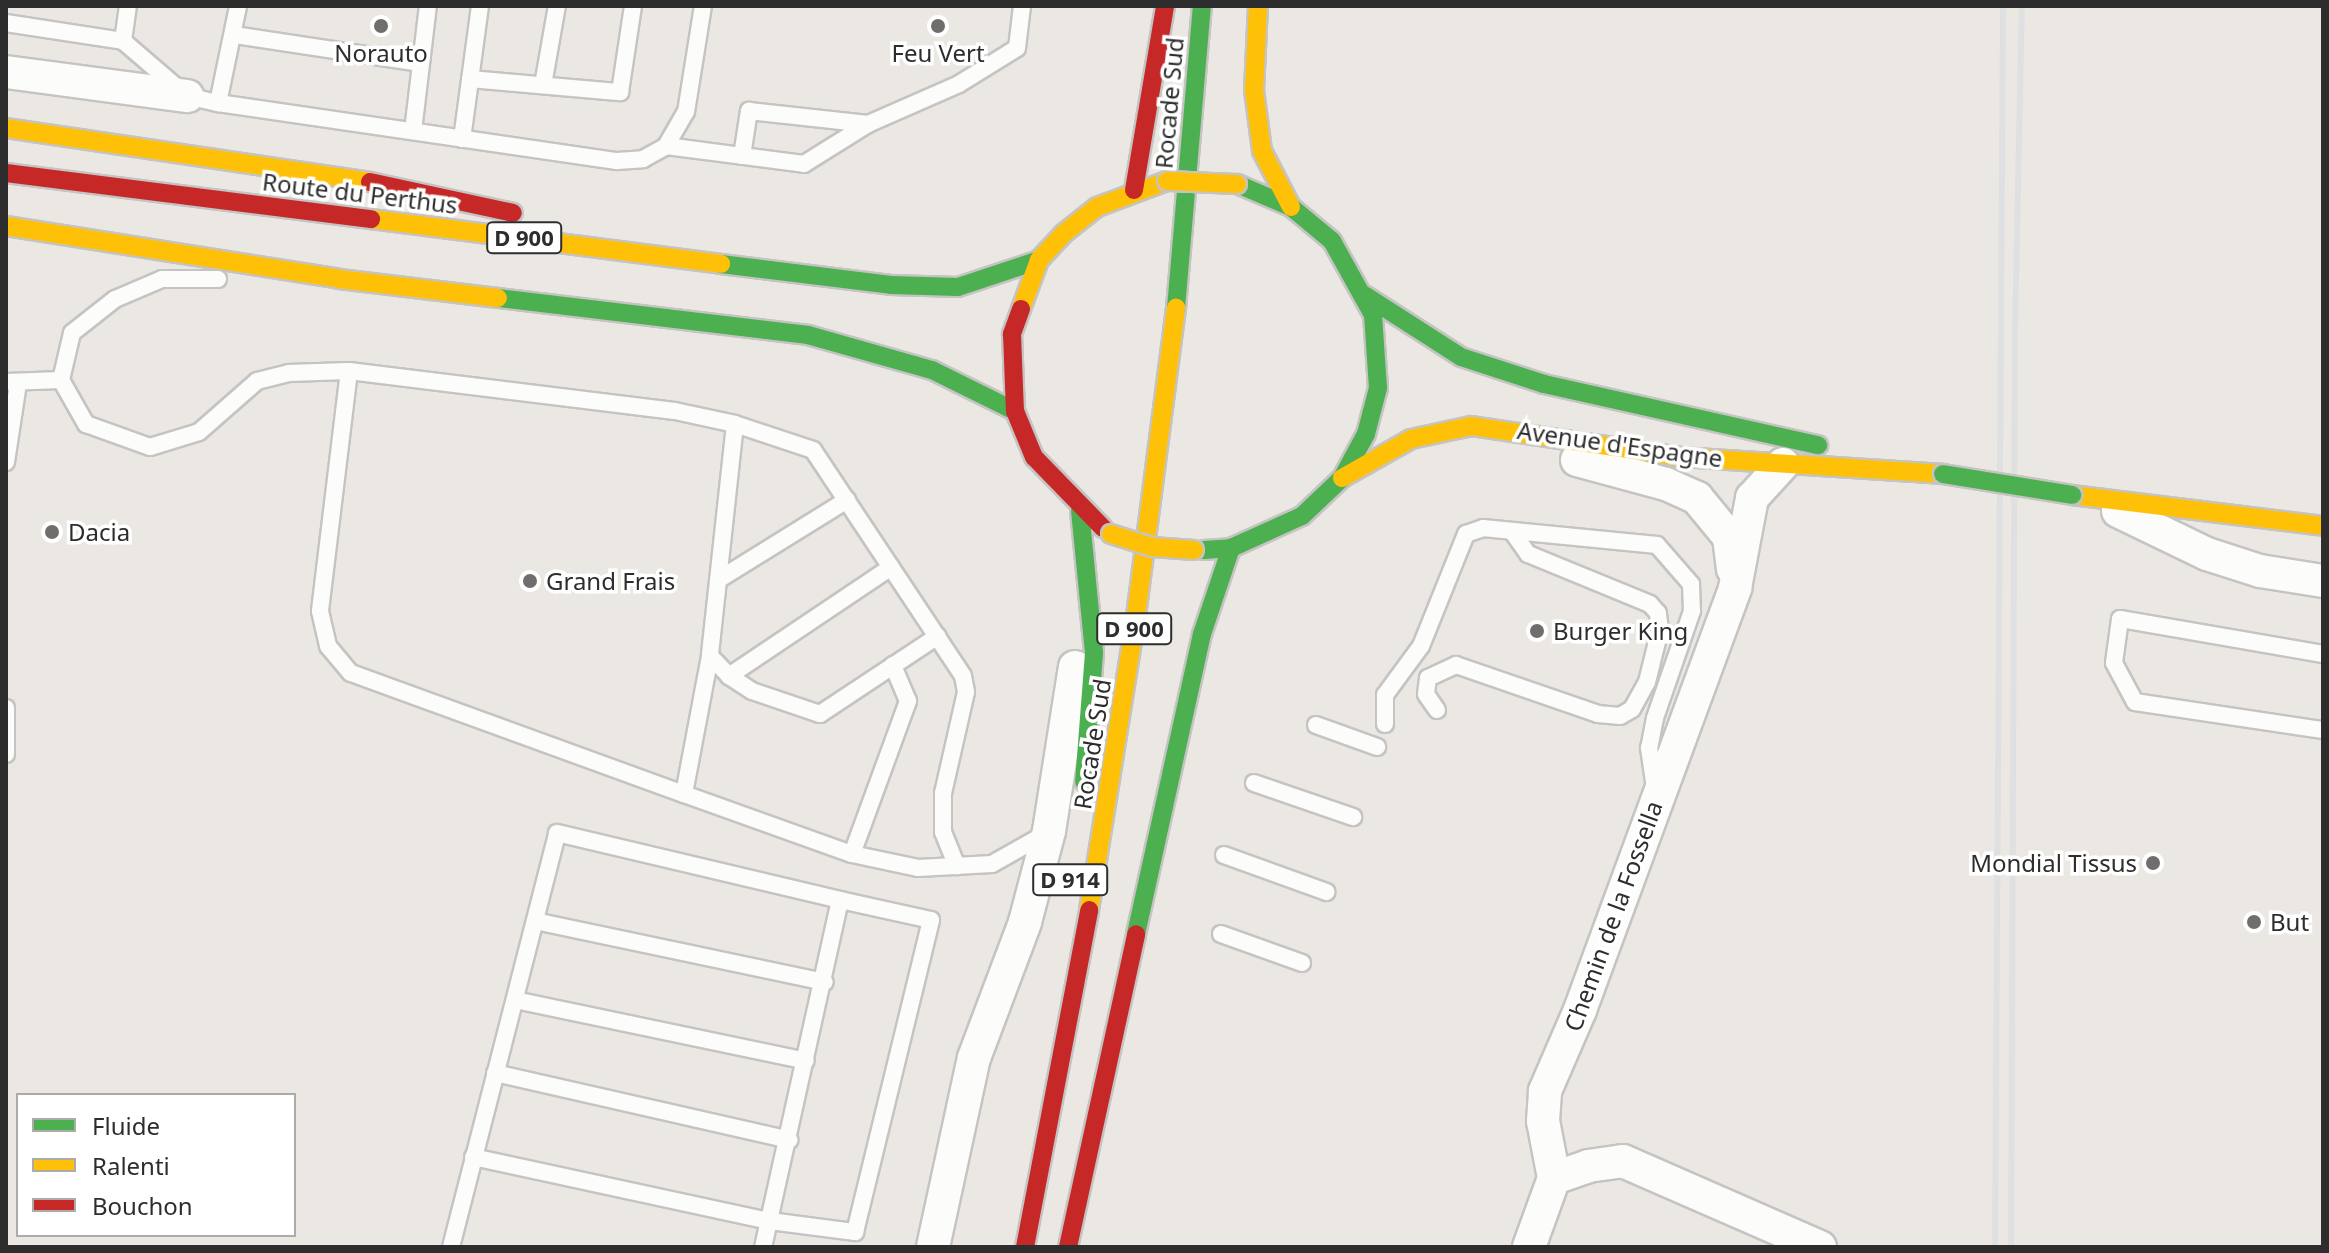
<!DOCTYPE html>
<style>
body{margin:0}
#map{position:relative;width:2329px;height:1253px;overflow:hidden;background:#ebe8e4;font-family:"Noto Sans",sans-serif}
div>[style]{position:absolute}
.roads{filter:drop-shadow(2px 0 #c5c4c3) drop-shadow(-2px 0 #c5c4c3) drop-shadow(0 2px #c5c4c3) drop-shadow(0 -2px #c5c4c3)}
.lane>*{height:16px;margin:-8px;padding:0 8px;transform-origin:8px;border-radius:8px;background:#fcfcfb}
.street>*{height:32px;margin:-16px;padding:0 16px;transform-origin:16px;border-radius:16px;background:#fcfcfb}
.fast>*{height:18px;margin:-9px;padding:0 9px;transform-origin:9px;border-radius:9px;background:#4caf50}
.slow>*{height:18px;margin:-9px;padding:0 9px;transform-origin:9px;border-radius:9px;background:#ffc107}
.jam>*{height:18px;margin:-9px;padding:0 9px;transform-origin:9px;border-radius:9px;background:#c62828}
.rail>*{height:6px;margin:-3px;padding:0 3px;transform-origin:3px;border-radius:3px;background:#dfe0e1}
.bridges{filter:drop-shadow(2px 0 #c5c4c3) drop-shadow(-2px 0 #c5c4c3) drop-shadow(0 2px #c5c4c3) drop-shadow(0 -2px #c5c4c3)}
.fast-bridge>*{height:18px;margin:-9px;padding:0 9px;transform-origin:9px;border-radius:9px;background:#4caf50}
.slow-bridge>*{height:18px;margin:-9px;padding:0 9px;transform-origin:9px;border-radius:9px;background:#ffc107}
.dots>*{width:22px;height:22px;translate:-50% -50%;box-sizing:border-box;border:4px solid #fff;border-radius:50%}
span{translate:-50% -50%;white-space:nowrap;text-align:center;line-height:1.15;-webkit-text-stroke:7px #fff;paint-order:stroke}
.shield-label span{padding:2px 6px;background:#fff;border:2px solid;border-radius:6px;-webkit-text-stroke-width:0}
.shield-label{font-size:22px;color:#2d2d2d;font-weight:700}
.poi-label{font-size:24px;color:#2d2d2d}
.left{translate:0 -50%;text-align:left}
.right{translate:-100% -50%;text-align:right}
.street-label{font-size:24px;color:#2d2d2d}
.frame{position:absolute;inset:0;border:8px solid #2d2d2d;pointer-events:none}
.legend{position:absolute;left:16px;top:1093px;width:280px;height:144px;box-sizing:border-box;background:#fff;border:2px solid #ababab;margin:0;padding:10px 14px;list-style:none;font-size:24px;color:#2d2d2d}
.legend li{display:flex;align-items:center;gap:16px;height:40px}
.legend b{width:40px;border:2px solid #ababab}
</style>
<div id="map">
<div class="roads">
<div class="lane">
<i style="left:6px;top:23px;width:118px;rotate:8.7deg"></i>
<i style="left:123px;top:41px;width:84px;rotate:40.7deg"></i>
<i style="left:187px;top:96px;width:32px;rotate:13deg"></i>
<i style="left:218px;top:103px;width:403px;rotate:8.3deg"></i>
<i style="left:617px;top:161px;width:26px;rotate:-4deg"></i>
<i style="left:643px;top:159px;width:26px;rotate:-29deg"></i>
<i style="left:666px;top:146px;width:39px;rotate:-60deg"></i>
<i style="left:686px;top:112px;width:107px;rotate:-80.9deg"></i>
<i style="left:235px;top:35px;width:188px;rotate:8.6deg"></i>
<i style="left:123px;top:41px;width:35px;rotate:-82deg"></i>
<i style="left:470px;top:79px;width:151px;rotate:5deg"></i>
<i style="left:620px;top:92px;width:87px;rotate:-81.4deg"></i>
<i style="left:543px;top:85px;width:80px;rotate:-80deg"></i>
<i style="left:218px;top:103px;width:99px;rotate:-78.3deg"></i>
<i style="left:413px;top:131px;width:126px;rotate:-83.2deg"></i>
<i style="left:462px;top:139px;width:134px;rotate:-82.3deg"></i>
<i style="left:666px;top:146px;width:139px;rotate:7.4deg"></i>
<i style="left:804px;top:164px;width:75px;rotate:-32deg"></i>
<i style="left:868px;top:124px;width:99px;rotate:-23.7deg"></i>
<i style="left:959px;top:84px;width:68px;rotate:-31.8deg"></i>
<i style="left:1017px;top:48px;width:42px;rotate:-83.2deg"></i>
<i style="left:742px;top:156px;width:46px;rotate:-81.2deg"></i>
<i style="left:749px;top:111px;width:120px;rotate:6.2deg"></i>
<i style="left:218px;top:279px;width:56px;rotate:180deg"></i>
<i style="left:162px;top:279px;width:51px;rotate:156.9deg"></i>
<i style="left:115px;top:299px;width:55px;rotate:141.7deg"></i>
<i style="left:72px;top:333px;width:48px;rotate:103.2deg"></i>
<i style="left:61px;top:380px;width:51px;rotate:60.4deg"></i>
<i style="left:86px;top:424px;width:68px;rotate:19.8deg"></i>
<i style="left:150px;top:447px;width:51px;rotate:-17deg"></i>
<i style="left:199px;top:432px;width:77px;rotate:-41.3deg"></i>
<i style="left:257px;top:381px;width:32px;rotate:-14deg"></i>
<i style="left:288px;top:373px;width:61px;rotate:-1.9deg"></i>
<i style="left:349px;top:371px;width:328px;rotate:7deg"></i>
<i style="left:675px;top:411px;width:61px;rotate:12.2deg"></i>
<i style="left:735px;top:424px;width:233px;rotate:96.2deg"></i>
<i style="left:710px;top:656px;width:28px;rotate:46deg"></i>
<i style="left:729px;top:676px;width:27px;rotate:33deg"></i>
<i style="left:752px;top:691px;width:72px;rotate:18.7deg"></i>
<i style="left:820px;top:714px;width:141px;rotate:-33.5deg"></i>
<i style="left:349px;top:371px;width:242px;rotate:96.9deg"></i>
<i style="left:320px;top:611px;width:36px;rotate:77deg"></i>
<i style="left:328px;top:646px;width:35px;rotate:50deg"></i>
<i style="left:351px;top:673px;width:354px;rotate:20deg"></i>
<i style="left:6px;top:382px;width:55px;rotate:-2.1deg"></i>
<i style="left:735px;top:424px;width:82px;rotate:18.4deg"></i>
<i style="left:813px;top:450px;width:271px;rotate:56.4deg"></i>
<i style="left:963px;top:676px;width:16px;rotate:79deg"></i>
<i style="left:966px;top:692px;width:104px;rotate:102.8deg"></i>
<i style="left:943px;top:793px;width:39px;rotate:90deg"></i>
<i style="left:943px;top:832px;width:37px;rotate:68deg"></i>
<i style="left:6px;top:462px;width:79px;rotate:-81.3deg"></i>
<i style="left:718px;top:580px;width:152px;rotate:-31.8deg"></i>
<i style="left:2323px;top:654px;width:206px;rotate:-170.2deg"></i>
<i style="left:2120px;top:619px;width:44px;rotate:97.8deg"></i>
<i style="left:2114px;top:663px;width:44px;rotate:61.7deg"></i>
<i style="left:2135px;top:702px;width:190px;rotate:8.5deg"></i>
<i style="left:710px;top:656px;width:140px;rotate:100.7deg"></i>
<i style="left:684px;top:794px;width:178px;rotate:19.7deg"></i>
<i style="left:852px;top:854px;width:67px;rotate:12deg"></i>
<i style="left:918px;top:868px;width:74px;rotate:-3.1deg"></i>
<i style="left:992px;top:864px;width:61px;rotate:-29.5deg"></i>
<i style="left:729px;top:676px;width:195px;rotate:-33.9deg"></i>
<i style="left:6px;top:708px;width:46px;rotate:90deg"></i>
<i style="left:1437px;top:710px;width:19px;rotate:-125deg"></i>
<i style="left:1426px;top:694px;width:16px;rotate:-83deg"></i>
<i style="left:1428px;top:678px;width:31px;rotate:-25deg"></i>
<i style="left:1456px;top:665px;width:150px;rotate:19deg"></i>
<i style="left:1598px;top:714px;width:22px;rotate:5deg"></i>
<i style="left:1620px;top:716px;width:14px;rotate:-30deg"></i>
<i style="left:1632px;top:709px;width:31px;rotate:-61deg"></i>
<i style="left:1647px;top:682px;width:54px;rotate:-76deg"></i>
<i style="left:1660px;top:630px;width:17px;rotate:-97deg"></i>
<i style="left:1658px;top:613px;width:12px;rotate:-132deg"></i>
<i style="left:1650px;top:604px;width:132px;rotate:-157.7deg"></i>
<i style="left:1528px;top:554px;width:28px;rotate:-125deg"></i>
<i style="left:1385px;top:724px;width:29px;rotate:-90deg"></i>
<i style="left:1385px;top:695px;width:61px;rotate:-53.7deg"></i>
<i style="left:1421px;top:646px;width:121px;rotate:-68.1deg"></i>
<i style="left:1466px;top:534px;width:18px;rotate:-19deg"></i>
<i style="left:1483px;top:528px;width:175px;rotate:5.6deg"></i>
<i style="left:1657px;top:545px;width:52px;rotate:48.9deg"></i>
<i style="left:1691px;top:584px;width:27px;rotate:88deg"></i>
<i style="left:1692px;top:611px;width:113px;rotate:109.1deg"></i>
<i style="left:1655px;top:718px;width:31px;rotate:101deg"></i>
<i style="left:1649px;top:748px;width:40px;rotate:81.5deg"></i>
<i style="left:1316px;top:725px;width:65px;rotate:19.8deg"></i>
<i style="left:1254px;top:783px;width:105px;rotate:19deg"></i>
<i style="left:852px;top:854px;width:163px;rotate:-69.9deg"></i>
<i style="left:908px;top:701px;width:39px;rotate:-113deg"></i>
<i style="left:1224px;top:855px;width:109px;rotate:19.9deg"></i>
<i style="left:535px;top:921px;width:296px;rotate:11.9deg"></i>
<i style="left:1221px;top:934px;width:86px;rotate:19.7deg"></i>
<i style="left:515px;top:1000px;width:297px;rotate:11.8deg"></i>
<i style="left:495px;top:1073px;width:302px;rotate:12.8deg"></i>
<i style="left:473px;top:1157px;width:304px;rotate:12.2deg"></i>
<i style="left:770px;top:1221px;width:86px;rotate:7.4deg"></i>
<i style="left:855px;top:1232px;width:321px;rotate:-76.3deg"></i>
<i style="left:931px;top:920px;width:93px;rotate:-167.6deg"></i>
<i style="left:451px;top:1247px;width:427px;rotate:-75.6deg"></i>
<i style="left:557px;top:833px;width:291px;rotate:13.3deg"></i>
<i style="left:840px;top:900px;width:355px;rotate:102.5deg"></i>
</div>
<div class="street">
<i style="left:6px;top:72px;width:183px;rotate:7.6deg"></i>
<i style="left:1577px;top:460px;width:92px;rotate:15.1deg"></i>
<i style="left:1666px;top:484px;width:34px;rotate:24deg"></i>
<i style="left:1697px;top:498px;width:50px;rotate:50.6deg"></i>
<i style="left:1729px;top:537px;width:32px;rotate:83deg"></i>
<i style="left:2118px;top:511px;width:99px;rotate:25.8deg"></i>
<i style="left:2207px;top:554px;width:56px;rotate:17.8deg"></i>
<i style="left:2260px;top:571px;width:64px;rotate:9deg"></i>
<i style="left:1554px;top:1178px;width:36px;rotate:-19deg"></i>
<i style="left:1588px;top:1166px;width:35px;rotate:-8deg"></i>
<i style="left:1623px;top:1161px;width:215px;rotate:23.6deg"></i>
<i style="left:933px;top:1247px;width:193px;rotate:-77.8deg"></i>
<i style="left:974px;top:1058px;width:145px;rotate:-69.4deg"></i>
<i style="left:1025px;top:922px;width:94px;rotate:-75.2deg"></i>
<i style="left:1049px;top:831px;width:166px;rotate:-81deg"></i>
<i style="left:1529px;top:1247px;width:73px;rotate:-70.1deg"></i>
<i style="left:1554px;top:1178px;width:58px;rotate:-100.9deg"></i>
<i style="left:1543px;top:1121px;width:30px;rotate:-86deg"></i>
<i style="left:1545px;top:1091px;width:88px;rotate:-66.6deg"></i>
<i style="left:1580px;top:1010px;width:450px;rotate:-69.8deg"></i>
<i style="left:1735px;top:588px;width:92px;rotate:-79.3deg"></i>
<i style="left:1752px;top:498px;width:46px;rotate:-47.6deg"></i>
</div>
<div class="fast">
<i style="left:721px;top:264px;width:171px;rotate:7deg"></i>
<i style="left:891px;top:285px;width:67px;rotate:1.7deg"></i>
<i style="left:958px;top:287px;width:85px;rotate:-18.4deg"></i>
<i style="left:1366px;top:296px;width:113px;rotate:32.7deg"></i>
<i style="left:1461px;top:357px;width:87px;rotate:18deg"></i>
<i style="left:1544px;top:384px;width:281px;rotate:12.6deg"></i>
<i style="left:498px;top:298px;width:312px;rotate:6.8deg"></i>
<i style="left:808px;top:335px;width:129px;rotate:15.8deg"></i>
<i style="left:932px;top:370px;width:93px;rotate:26.3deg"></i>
<i style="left:1176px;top:308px;width:303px;rotate:-85.1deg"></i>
<i style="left:1080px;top:510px;width:144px;rotate:84.4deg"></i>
<i style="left:1094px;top:653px;width:129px;rotate:94.4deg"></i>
<i style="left:1204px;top:550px;width:27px;rotate:-4deg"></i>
<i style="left:1231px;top:548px;width:78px;rotate:-24.3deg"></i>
<i style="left:1302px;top:516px;width:55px;rotate:-43.5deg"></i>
<i style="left:1342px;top:478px;width:50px;rotate:-61.4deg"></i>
<i style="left:1366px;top:434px;width:48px;rotate:-75.4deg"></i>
<i style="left:1378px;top:388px;width:73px;rotate:-93.9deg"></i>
<i style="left:1373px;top:315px;width:85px;rotate:-119deg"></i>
<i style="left:1332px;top:241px;width:53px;rotate:-140.3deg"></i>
<i style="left:1291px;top:207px;width:59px;rotate:-156.9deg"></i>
<i style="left:1136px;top:934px;width:307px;rotate:-77.6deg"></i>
<i style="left:1202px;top:634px;width:91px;rotate:-71.4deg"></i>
</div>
<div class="slow">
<i style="left:1258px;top:6px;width:84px;rotate:92.7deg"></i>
<i style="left:1254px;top:90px;width:62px;rotate:82.5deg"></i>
<i style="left:1262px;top:151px;width:63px;rotate:62.6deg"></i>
<i style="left:6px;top:128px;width:368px;rotate:8.4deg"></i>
<i style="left:371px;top:219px;width:353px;rotate:7.3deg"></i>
<i style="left:6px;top:226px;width:337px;rotate:9deg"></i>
<i style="left:339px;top:279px;width:160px;rotate:6.8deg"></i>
<i style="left:1021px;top:309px;width:52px;rotate:-69.8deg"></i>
<i style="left:1039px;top:260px;width:35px;rotate:-47deg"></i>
<i style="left:1063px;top:234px;width:43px;rotate:-38.5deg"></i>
<i style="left:1097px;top:207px;width:75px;rotate:-20.4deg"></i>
<i style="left:1342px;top:478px;width:79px;rotate:-29.5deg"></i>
<i style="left:1411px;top:439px;width:61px;rotate:-12.2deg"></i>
<i style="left:1471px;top:426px;width:213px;rotate:8.4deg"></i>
<i style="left:1682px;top:457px;width:262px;rotate:3.7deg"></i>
<i style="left:2072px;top:495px;width:253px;rotate:7deg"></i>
<i style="left:1089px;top:910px;width:298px;rotate:-80.9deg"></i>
<i style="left:1136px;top:616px;width:311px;rotate:-82.6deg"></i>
</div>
<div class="jam">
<i style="left:6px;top:173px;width:368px;rotate:7.2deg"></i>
<i style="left:370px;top:182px;width:146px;rotate:12.2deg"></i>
<i style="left:1134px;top:190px;width:187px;rotate:-80.4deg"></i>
<i style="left:1021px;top:309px;width:27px;rotate:110deg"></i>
<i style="left:1012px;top:334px;width:77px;rotate:87.8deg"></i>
<i style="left:1015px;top:411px;width:50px;rotate:67.6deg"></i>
<i style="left:1034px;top:457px;width:99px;rotate:45.8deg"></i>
<i style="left:1025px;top:1247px;width:343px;rotate:-79.2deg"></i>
<i style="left:1068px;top:1247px;width:320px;rotate:-77.7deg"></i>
</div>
</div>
<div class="rail">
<i style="left:1995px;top:1247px;width:1241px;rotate:-89.63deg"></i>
<i style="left:2011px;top:1247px;width:916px;rotate:-89.75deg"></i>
<i style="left:2015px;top:331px;width:325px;rotate:-88.8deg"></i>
</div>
<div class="bridges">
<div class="fast-bridge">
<i style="left:1943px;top:474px;width:131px;rotate:9.2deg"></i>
</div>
<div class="slow-bridge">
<i style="left:1167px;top:181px;width:70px;rotate:2.5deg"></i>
<i style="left:1111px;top:534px;width:43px;rotate:17.6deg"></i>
<i style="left:1152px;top:547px;width:42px;rotate:4.1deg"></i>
</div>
</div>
<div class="dots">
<i style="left:381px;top:26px;background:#706e6d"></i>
<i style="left:938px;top:26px;background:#706e6d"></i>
<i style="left:52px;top:532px;background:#706e6d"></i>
<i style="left:530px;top:581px;background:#706e6d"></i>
<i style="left:1537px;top:631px;background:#706e6d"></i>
<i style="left:2153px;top:863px;background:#706e6d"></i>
<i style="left:2254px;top:922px;background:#706e6d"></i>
</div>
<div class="shield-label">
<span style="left:524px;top:238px">D 900</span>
<span style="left:1134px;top:629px">D 900</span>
<span style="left:1070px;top:880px">D 914</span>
</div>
<div class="poi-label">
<span style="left:381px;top:53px">Norauto</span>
<span style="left:938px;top:53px">Feu Vert</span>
<span class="left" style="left:68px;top:532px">Dacia</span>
<span class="left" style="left:546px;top:581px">Grand Frais</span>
<span class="left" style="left:1553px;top:631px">Burger King</span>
<span class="right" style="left:2137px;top:863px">Mondial Tissus</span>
<span class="left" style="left:2270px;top:922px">But</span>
</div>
<div class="street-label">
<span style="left:1169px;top:103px;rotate:-85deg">Rocade Sud</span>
<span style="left:360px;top:193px;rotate:7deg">Route du Perthus</span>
<span style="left:1620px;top:444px;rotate:8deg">Avenue d'Espagne</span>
<span style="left:1092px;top:744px;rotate:-81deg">Rocade Sud</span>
<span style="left:1613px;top:916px;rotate:-70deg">Chemin de la Fossella</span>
</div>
<div class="frame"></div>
<ul class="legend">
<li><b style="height:10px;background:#4caf50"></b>Fluide</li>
<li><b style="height:10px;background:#ffc107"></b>Ralenti</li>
<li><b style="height:10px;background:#c62828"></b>Bouchon</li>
</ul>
</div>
